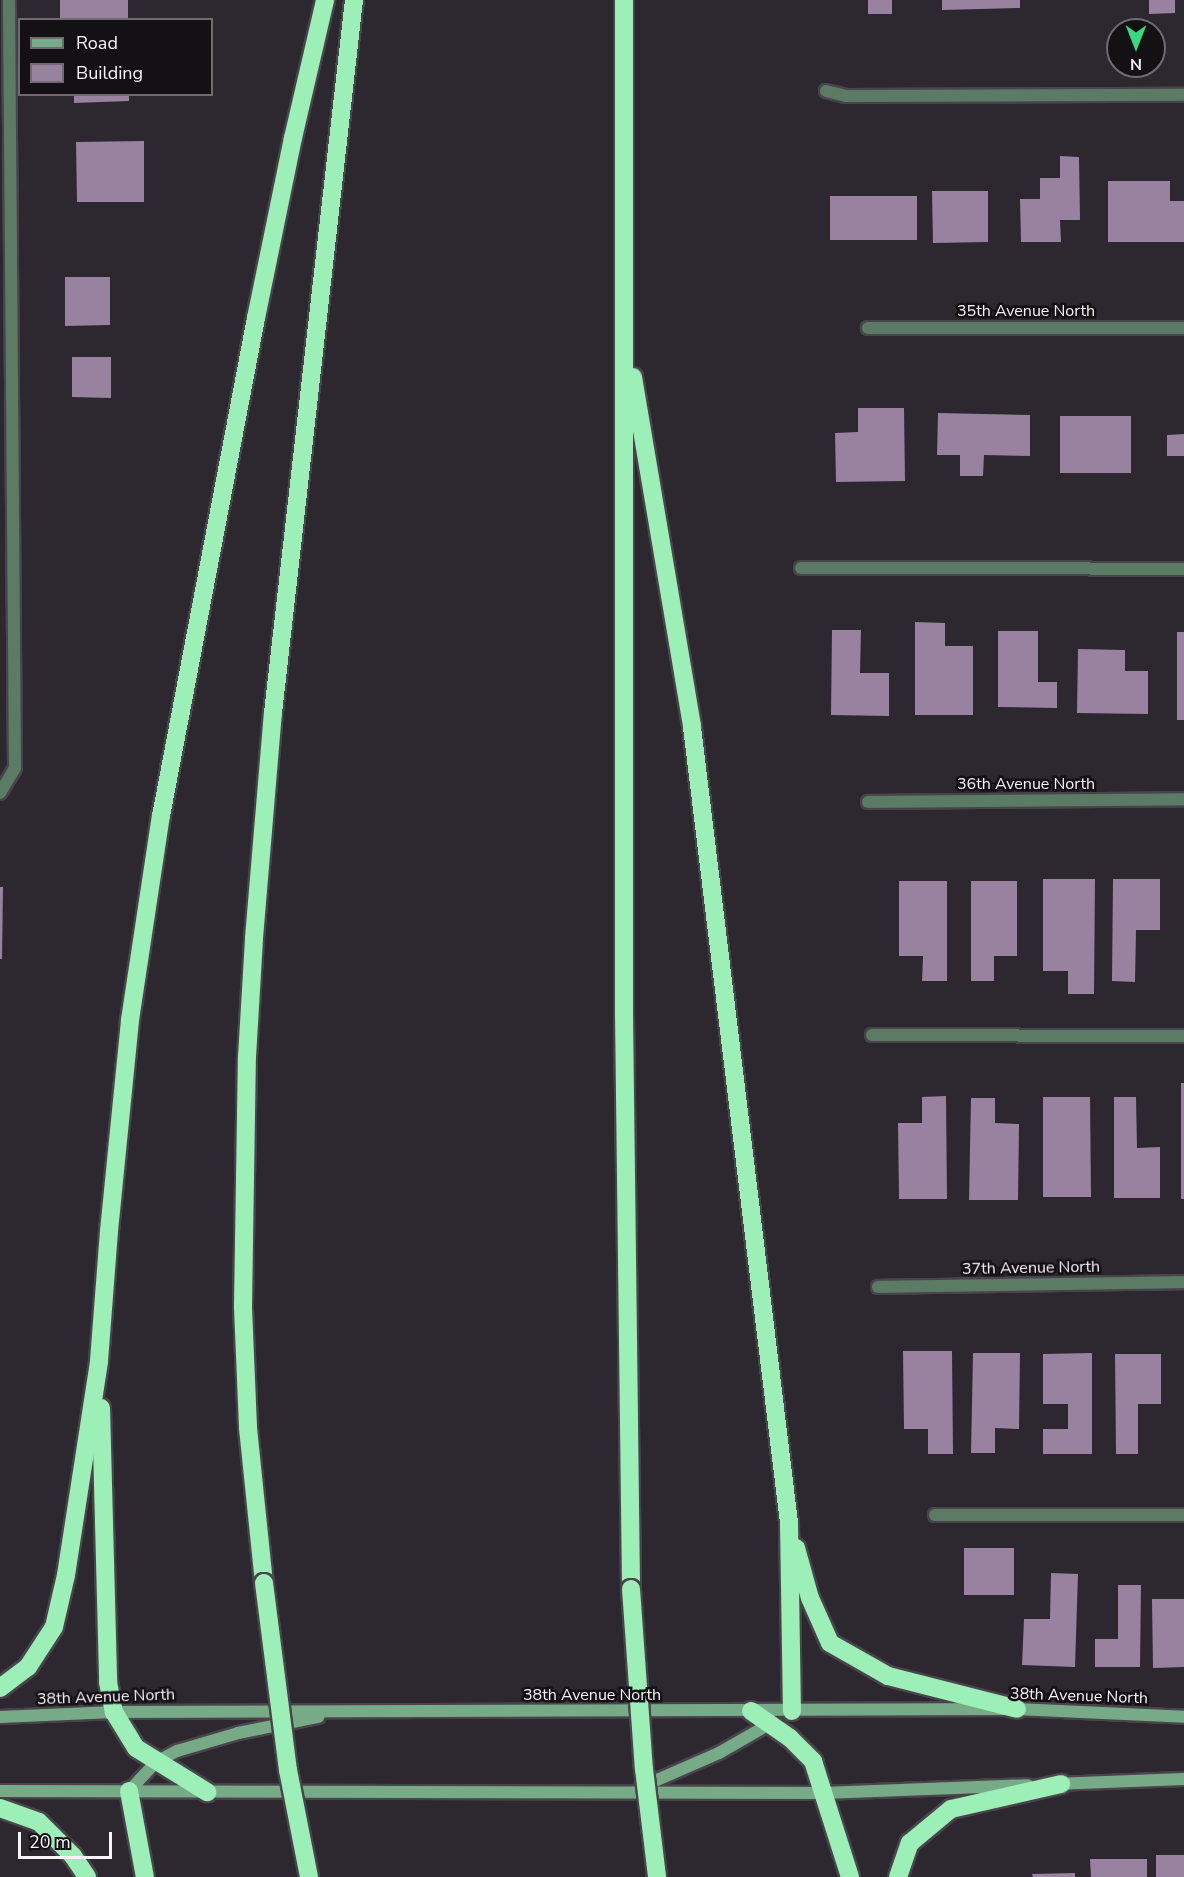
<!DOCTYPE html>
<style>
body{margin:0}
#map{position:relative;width:1184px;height:1877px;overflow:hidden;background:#2d272f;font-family:"Nunito Sans",sans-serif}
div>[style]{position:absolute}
.building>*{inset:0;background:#9882a0}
.roads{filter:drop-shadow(2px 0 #49444b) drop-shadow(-2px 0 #49444b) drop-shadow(0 2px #49444b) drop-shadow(0 -2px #49444b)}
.lane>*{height:12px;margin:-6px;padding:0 6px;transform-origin:6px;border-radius:6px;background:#5c7b65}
.street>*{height:12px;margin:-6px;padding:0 6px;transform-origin:6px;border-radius:6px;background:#5c7b65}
.secondary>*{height:12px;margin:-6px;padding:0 6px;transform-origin:6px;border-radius:6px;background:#77aa87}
.highway>*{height:18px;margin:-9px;padding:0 9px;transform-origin:9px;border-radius:9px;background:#9defb8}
.bridges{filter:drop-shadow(2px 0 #49444b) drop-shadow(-2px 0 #49444b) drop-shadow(0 2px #49444b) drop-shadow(0 -2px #49444b)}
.highway-bridge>*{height:18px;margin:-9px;padding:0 9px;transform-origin:9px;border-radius:9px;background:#9defb8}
span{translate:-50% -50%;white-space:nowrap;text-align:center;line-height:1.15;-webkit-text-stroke:5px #141115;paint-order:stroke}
.street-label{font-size:16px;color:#f7f3f9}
.legend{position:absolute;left:18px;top:18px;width:195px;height:78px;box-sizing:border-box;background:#141115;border:2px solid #6f6b70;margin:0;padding:8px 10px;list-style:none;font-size:18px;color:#f7f3f9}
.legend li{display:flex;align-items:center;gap:12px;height:30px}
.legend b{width:30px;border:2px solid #6f6b70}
.north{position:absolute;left:1106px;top:18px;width:60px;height:60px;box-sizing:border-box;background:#141115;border:2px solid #6f6b70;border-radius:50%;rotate:180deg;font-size:16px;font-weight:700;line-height:24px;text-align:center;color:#f7f3f9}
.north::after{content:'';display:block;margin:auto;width:21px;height:27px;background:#37d880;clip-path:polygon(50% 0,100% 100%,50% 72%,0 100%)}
.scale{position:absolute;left:18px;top:1832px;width:94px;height:27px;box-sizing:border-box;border:3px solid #f7f3f9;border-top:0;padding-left:8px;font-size:18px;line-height:21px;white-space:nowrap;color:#f7f3f9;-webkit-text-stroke:4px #141115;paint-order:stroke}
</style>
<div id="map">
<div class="building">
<i style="clip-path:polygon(60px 0,128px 0,128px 20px,60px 20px)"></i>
<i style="clip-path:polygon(868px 0,892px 0,892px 14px,868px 14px)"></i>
<i style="clip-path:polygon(942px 0,1020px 0,1020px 8px,942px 10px)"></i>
<i style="clip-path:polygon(1149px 0,1175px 0,1175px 13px,1149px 14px)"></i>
<i style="clip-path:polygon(74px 94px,129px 94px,129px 101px,74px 103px)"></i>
<i style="clip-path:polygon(144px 141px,144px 202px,77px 202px,76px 142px)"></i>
<i style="clip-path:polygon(1060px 156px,1079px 157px,1080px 220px,1060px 220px,1061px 242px,1021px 242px,1020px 199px,1040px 199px,1040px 178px,1060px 178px)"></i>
<i style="clip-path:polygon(1108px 181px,1170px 181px,1170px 201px,1184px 201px,1184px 242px,1108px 242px)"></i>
<i style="clip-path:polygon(932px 191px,988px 191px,988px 242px,933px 243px)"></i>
<i style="clip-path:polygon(830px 196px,917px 196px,917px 240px,830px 240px)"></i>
<i style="clip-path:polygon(65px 277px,110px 277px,110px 325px,65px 326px)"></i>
<i style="clip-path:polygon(72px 357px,111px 357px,111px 398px,72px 397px)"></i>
<i style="clip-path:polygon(858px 408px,904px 408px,905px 481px,836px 482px,835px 433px,858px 432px)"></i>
<i style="clip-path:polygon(938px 413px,1030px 415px,1030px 456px,984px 455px,983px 476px,960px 476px,960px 455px,937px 455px)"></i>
<i style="clip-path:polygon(1060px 416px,1131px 416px,1131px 473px,1060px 473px)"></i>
<i style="clip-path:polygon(1184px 434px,1184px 456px,1167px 456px,1167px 435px)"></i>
<i style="clip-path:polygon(915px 622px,945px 623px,945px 646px,973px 646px,973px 715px,915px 715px)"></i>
<i style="clip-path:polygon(832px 630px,861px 630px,860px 673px,889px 673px,889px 716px,831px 715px)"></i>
<i style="clip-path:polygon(998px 631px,1038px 631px,1038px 682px,1057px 682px,1057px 708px,998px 707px)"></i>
<i style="clip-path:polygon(1177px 632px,1184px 632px,1184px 720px,1177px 720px)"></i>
<i style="clip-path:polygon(1078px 649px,1125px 650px,1125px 671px,1148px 671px,1148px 714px,1077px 713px)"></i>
<i style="clip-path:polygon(1043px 879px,1095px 879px,1094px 994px,1068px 994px,1068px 971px,1043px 971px)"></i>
<i style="clip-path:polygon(1113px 879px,1160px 879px,1160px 930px,1136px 930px,1135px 982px,1112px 981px)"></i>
<i style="clip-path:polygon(899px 881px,947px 881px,947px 981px,922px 981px,923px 956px,899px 956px)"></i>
<i style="clip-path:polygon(971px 881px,1017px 881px,1017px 956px,994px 956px,994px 981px,971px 981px)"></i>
<i style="clip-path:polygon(0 887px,3px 887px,2px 959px,0 959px)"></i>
<i style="clip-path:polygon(1181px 1083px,1184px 1083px,1184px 1199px,1181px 1199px)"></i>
<i style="clip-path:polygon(946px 1096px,947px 1199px,899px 1199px,898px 1123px,922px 1123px,922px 1097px)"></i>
<i style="clip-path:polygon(1043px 1097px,1090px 1097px,1091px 1197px,1043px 1197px)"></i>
<i style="clip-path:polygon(1114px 1097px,1136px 1097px,1137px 1148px,1160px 1147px,1160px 1198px,1114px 1198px)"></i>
<i style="clip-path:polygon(971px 1098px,995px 1098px,995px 1123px,1019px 1124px,1018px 1200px,969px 1200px)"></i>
<i style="clip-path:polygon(903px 1351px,952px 1351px,953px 1454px,928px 1454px,928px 1429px,904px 1429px)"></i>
<i style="clip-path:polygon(973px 1353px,1020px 1353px,1019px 1429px,995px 1428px,995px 1453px,971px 1453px)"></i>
<i style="clip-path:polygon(1092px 1353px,1092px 1454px,1043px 1454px,1043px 1429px,1068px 1429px,1068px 1404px,1043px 1404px,1043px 1354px)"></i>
<i style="clip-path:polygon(1115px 1354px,1161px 1354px,1161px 1404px,1138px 1404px,1138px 1454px,1116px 1454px)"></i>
<i style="clip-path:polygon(964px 1548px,1014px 1548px,1014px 1595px,964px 1595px)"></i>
<i style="clip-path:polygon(1051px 1573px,1078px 1574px,1075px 1667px,1022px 1665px,1024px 1619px,1050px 1619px)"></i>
<i style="clip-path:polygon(1118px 1585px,1141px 1585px,1140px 1667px,1095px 1667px,1095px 1639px,1118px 1639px)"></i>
<i style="clip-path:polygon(1152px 1599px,1184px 1599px,1184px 1667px,1153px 1668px)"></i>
<i style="clip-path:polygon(1156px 1855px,1184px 1855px,1184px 1877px,1156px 1877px)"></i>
<i style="clip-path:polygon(1090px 1859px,1147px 1859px,1147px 1877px,1091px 1877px)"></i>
<i style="clip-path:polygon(1075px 1873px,1075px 1877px,1033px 1877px,1032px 1874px)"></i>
</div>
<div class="roads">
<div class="lane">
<i style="left:826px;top:91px;width:21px;rotate:14deg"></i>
<i style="left:846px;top:96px;width:338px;rotate:-0.2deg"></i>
<i style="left:801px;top:568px;width:383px;rotate:0.1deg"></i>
<i style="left:872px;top:1035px;width:312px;rotate:0.2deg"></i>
<i style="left:935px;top:1515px;width:249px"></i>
</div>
<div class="street">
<i style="left:868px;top:328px;width:316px"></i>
<i style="left:0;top:793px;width:29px;rotate:-59deg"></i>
<i style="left:15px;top:768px;width:768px;rotate:-90.45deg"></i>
<i style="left:868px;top:802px;width:316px;rotate:-0.5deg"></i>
<i style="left:878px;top:1287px;width:306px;rotate:-0.9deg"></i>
</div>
<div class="secondary">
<i style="left:0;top:1717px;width:114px;rotate:-2.5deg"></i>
<i style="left:114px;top:1712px;width:903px;rotate:-0.19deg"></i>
<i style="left:1017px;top:1709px;width:167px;rotate:2.7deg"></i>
<i style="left:1054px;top:1784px;width:130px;rotate:-2.2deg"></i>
<i style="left:641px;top:1787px;width:85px;rotate:-23.6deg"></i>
<i style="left:719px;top:1753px;width:62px;rotate:-29.9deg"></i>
<i style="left:0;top:1791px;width:823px;rotate:0.14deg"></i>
<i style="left:823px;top:1793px;width:205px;rotate:-2.2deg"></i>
<i style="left:129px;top:1791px;width:40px;rotate:-47deg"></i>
<i style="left:156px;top:1762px;width:24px;rotate:-28deg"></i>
<i style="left:177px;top:1751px;width:64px;rotate:-16.4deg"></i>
<i style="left:238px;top:1733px;width:82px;rotate:-11.3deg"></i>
</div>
<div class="highway">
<i style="left:624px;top:0;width:1013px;rotate:90deg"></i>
<i style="left:624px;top:1013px;width:576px;rotate:89.3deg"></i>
<i style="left:633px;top:377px;width:355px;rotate:80.4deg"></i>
<i style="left:692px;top:727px;width:802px;rotate:83.05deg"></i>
<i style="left:789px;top:1523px;width:188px;rotate:89.1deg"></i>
<i style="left:101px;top:1408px;width:274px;rotate:88.5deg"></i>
<i style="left:108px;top:1682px;width:31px;rotate:79deg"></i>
<i style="left:114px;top:1712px;width:42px;rotate:58.6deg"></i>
<i style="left:136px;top:1748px;width:84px;rotate:31.8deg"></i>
<i style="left:796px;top:1548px;width:52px;rotate:74.4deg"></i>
<i style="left:810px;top:1598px;width:49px;rotate:66deg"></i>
<i style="left:830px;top:1643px;width:67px;rotate:29.6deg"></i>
<i style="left:888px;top:1676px;width:133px;rotate:14.3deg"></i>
<i style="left:264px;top:1583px;width:157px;rotate:-95.9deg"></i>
<i style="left:248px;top:1427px;width:121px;rotate:-92.4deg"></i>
<i style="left:243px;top:1306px;width:249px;rotate:-89.1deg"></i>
<i style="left:247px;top:1057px;width:119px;rotate:-86.6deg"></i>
<i style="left:254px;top:938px;width:226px;rotate:-85.2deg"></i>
<i style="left:273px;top:713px;width:718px;rotate:-83.52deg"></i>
<i style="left:0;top:1688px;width:35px;rotate:-37deg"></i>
<i style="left:28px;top:1667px;width:48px;rotate:-57deg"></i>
<i style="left:54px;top:1627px;width:53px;rotate:-77deg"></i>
<i style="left:66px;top:1575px;width:217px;rotate:-81.2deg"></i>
<i style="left:99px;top:1361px;width:130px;rotate:-85.6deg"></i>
<i style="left:109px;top:1231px;width:212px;rotate:-84.3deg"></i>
<i style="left:130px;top:1020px;width:206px;rotate:-81.4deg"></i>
<i style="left:161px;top:816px;width:507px;rotate:-79.2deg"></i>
<i style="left:256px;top:318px;width:184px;rotate:-78.4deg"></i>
<i style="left:293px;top:138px;width:142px;rotate:-76.9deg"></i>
<i style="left:751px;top:1711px;width:47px;rotate:34.7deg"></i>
<i style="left:790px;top:1738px;width:33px;rotate:45deg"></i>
<i style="left:813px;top:1761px;width:122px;rotate:72.3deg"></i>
<i style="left:129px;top:1791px;width:87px;rotate:79.5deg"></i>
<i style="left:0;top:1808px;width:41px;rotate:19.7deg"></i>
<i style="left:39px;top:1822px;width:48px;rotate:45deg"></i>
<i style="left:73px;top:1856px;width:25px;rotate:56deg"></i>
<i style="left:898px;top:1877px;width:36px;rotate:-71deg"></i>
<i style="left:910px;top:1843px;width:53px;rotate:-39.7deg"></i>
<i style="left:951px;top:1809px;width:113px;rotate:-12.8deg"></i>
</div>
</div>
<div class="bridges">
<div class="highway-bridge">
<i style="left:264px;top:1583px;width:189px;rotate:82.7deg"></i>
<i style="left:288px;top:1770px;width:109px;rotate:78.9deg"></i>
<i style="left:631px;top:1589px;width:180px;rotate:85.9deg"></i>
<i style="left:644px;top:1769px;width:109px;rotate:83.1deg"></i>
</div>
</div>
<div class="street-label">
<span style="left:1026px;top:311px">35th Avenue North</span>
<span style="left:1026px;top:784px">36th Avenue North</span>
<span style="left:1031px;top:1268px;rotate:-1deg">37th Avenue North</span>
<span style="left:592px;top:1695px">38th Avenue North</span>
<span style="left:1079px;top:1696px;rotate:2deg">38th Avenue North</span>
<span style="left:106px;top:1697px;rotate:-2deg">38th Avenue North</span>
</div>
<ul class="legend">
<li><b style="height:8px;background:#77aa87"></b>Road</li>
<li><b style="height:16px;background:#9882a0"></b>Building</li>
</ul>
<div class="north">N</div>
<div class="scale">20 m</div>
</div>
